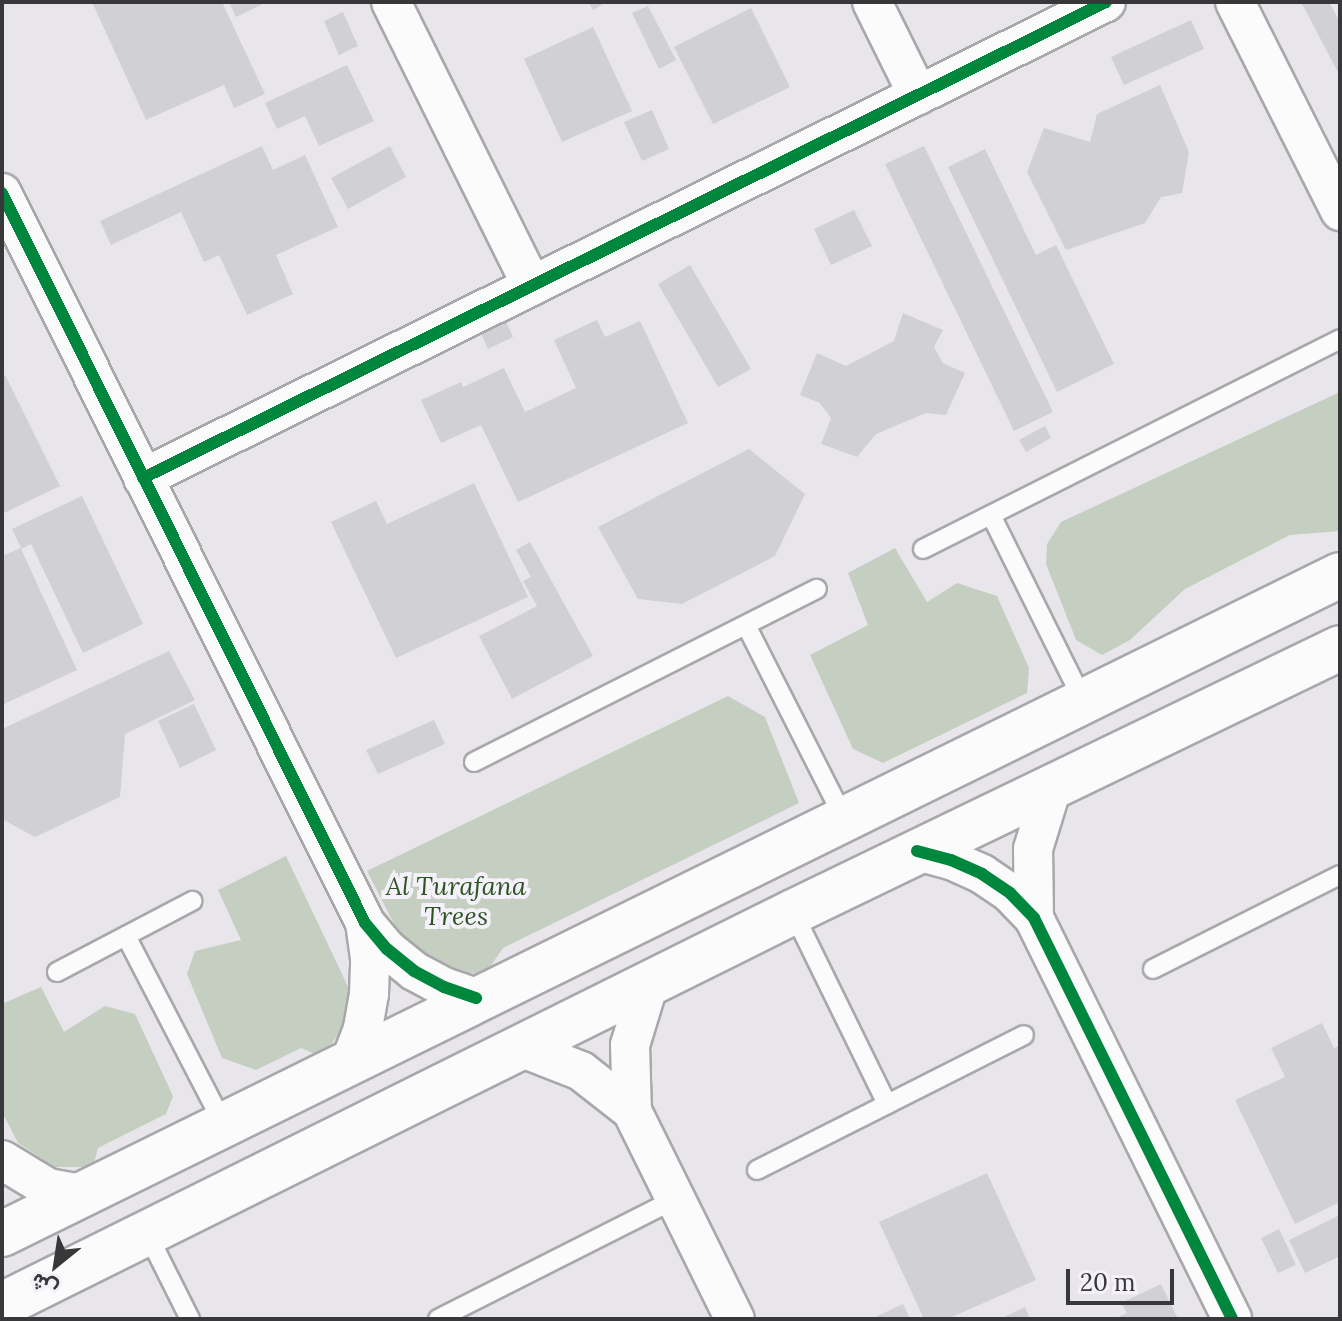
<!DOCTYPE html>
<meta charset="utf-8">
<style>
body{margin:0}
#map{position:relative;width:1342px;height:1321px;overflow:hidden;background:#e8e6eb;font-family:Lora,Vazirmatn,serif}
div>[style]{position:absolute}
.green>*{inset:0;background:#c4cfc2}
.building>*{inset:0;background:#d1d0d3}
.roads{filter:drop-shadow(2px 0 #a8a7aa) drop-shadow(-2px 0 #a8a7aa) drop-shadow(0 2px #a8a7aa) drop-shadow(0 -2px #a8a7aa)}
.lane>*{height:18px;margin:-9px;padding:0 9px;transform-origin:9px;border-radius:9px;background:#fcfbfc}
.street>*{height:38px;margin:-19px;padding:0 19px;transform-origin:19px;border-radius:19px;background:#fcfbfc}
.secondary>*{height:44px;margin:-22px;padding:0 22px;transform-origin:22px;border-radius:22px;background:#fcfbfc}
.cycleway>*{height:12px;margin:-6px;padding:0 6px;transform-origin:6px;border-radius:6px;background:#00873e}
span{translate:-50% -50%;white-space:nowrap;text-align:center;line-height:1.15;-webkit-text-stroke:8px #f4f1fa;paint-order:stroke}
.park-label{font-size:26px;color:#2d5421;font-style:italic}
.frame{position:absolute;inset:0;border:4px solid #38373a;pointer-events:none}
.north{position:absolute;left:16px;top:1225px;width:80px;height:80px;-webkit-text-stroke:6px #f4f1fa;paint-order:stroke;rotate:210deg;font-size:22px;font-weight:700;line-height:32px;text-align:center;color:#38373a}
.north::after{content:'';display:block;margin:auto;width:28px;height:36px;background:#38373a;clip-path:polygon(50% 0,100% 100%,50% 72%,0 100%)}
.scale{position:absolute;left:1066px;top:1269px;width:108px;height:36px;box-sizing:border-box;border:4px solid #38373a;border-top:0;padding-left:10px;font-size:24px;line-height:28px;white-space:nowrap;color:#38373a;-webkit-text-stroke:6px #f4f1fa;paint-order:stroke}
</style>
<div id="map">
<div class="green">
<i style="clip-path:polygon(1340px 392px,1340px 531px,1290px 535px,1185px 589px,1130px 640px,1102px 655px,1076px 640px,1046px 564px,1047px 544px,1061px 522px)"></i>
<i style="clip-path:polygon(895px 548px,927px 602px,957px 583px,997px 596px,1029px 668px,1027px 693px,883px 763px,853px 749px,810px 655px,868px 625px,848px 573px)"></i>
<i style="clip-path:polygon(728px 696px,765px 717px,799px 803px,503px 948px,486px 973px,448px 974px,409px 953px,367px 871px)"></i>
<i style="clip-path:polygon(286px 856px,351px 993px,346px 1025px,321px 1057px,301px 1048px,256px 1070px,222px 1058px,187px 974px,195px 951px,241px 940px,218px 890px)"></i>
<i style="clip-path:polygon(41px 987px,64px 1032px,105px 1006px,135px 1014px,173px 1096px,166px 1114px,98px 1148px,93px 1167px,55px 1167px,18px 1143px,2px 1112px,2px 1004px)"></i>
</div>
<div class="building">
<i style="clip-path:polygon(92px 2px,222px 2px,265px 94px,234px 108px,224px 85px,146px 120px)"></i>
<i style="clip-path:polygon(229px 2px,267px 2px,236px 17px)"></i>
<i style="clip-path:polygon(589px 2px,607px 2px,593px 10px)"></i>
<i style="clip-path:polygon(1301px 2px,1329px 2px,1340px 22px,1340px 76px)"></i>
<i style="clip-path:polygon(648px 6px,676px 60px,659px 69px,632px 13px)"></i>
<i style="clip-path:polygon(751px 8px,790px 87px,713px 124px,674px 47px)"></i>
<i style="clip-path:polygon(343px 12px,358px 46px,339px 55px,324px 21px)"></i>
<i style="clip-path:polygon(1191px 20px,1204px 49px,1124px 85px,1111px 57px)"></i>
<i style="clip-path:polygon(593px 27px,632px 111px,562px 142px,524px 59px)"></i>
<i style="clip-path:polygon(347px 65px,374px 121px,319px 146px,305px 116px,277px 129px,265px 103px)"></i>
<i style="clip-path:polygon(1160px 85px,1189px 152px,1182px 193px,1161px 197px,1145px 223px,1066px 250px,1027px 172px,1044px 128px,1090px 142px,1097px 114px)"></i>
<i style="clip-path:polygon(652px 110px,669px 149px,642px 161px,624px 122px)"></i>
<i style="clip-path:polygon(262px 146px,273px 170px,305px 155px,338px 227px,276px 255px,293px 294px,247px 315px,219px 255px,204px 262px,181px 212px,111px 245px,100px 221px)"></i>
<i style="clip-path:polygon(390px 146px,406px 177px,348px 209px,331px 178px)"></i>
<i style="clip-path:polygon(924px 146px,1053px 412px,1014px 431px,885px 164px)"></i>
<i style="clip-path:polygon(985px 149px,1036px 255px,1056px 245px,1114px 364px,1057px 392px,948px 167px)"></i>
<i style="clip-path:polygon(854px 210px,872px 246px,831px 265px,814px 229px)"></i>
<i style="clip-path:polygon(690px 265px,751px 369px,718px 387px,658px 284px)"></i>
<i style="clip-path:polygon(903px 313px,943px 330px,934px 347px,943px 363px,965px 373px,946px 415px,926px 413px,876px 434px,857px 457px,821px 444px,831px 418px,820px 403px,800px 395px,817px 353px,846px 366px,894px 341px)"></i>
<i style="clip-path:polygon(504px 317px,513px 337px,488px 349px,479px 329px)"></i>
<i style="clip-path:polygon(597px 320px,605px 337px,640px 321px,688px 423px,518px 502px,481px 425px,441px 443px,421px 400px,461px 382px,463px 387px,504px 368px,525px 412px,576px 388px,554px 340px)"></i>
<i style="clip-path:polygon(5px 375px,60px 486px,2px 514px,2px 376px)"></i>
<i style="clip-path:polygon(1045px 426px,1051px 438px,1026px 452px,1019px 440px)"></i>
<i style="clip-path:polygon(749px 449px,805px 494px,775px 556px,682px 604px,638px 599px,598px 527px)"></i>
<i style="clip-path:polygon(474px 483px,528px 597px,396px 658px,331px 522px,376px 501px,387px 524px)"></i>
<i style="clip-path:polygon(82px 496px,143px 624px,83px 653px,31px 544px,21px 549px,77px 670px,2px 705px,2px 556px,21px 548px,12px 529px)"></i>
<i style="clip-path:polygon(530px 542px,593px 656px,512px 699px,479px 636px,537px 606px,523px 581px,531px 577px,516px 550px)"></i>
<i style="clip-path:polygon(169px 651px,195px 700px,125px 734px,120px 797px,35px 837px,2px 819px,2px 729px)"></i>
<i style="clip-path:polygon(194px 704px,216px 750px,180px 768px,158px 721px)"></i>
<i style="clip-path:polygon(434px 720px,445px 744px,378px 774px,366px 750px)"></i>
<i style="clip-path:polygon(1322px 1023px,1334px 1048px,1340px 1046px,1340px 1202px,1295px 1224px,1235px 1100px,1285px 1077px,1271px 1048px)"></i>
<i style="clip-path:polygon(987px 1173px,1036px 1280px,947px 1319px,924px 1319px,879px 1222px)"></i>
<i style="clip-path:polygon(1340px 1215px,1340px 1256px,1305px 1273px,1289px 1240px)"></i>
<i style="clip-path:polygon(1279px 1229px,1296px 1265px,1278px 1273px,1261px 1238px)"></i>
<i style="clip-path:polygon(1161px 1284px,1178px 1319px,1114px 1319px,1127px 1313px,1121px 1303px)"></i>
<i style="clip-path:polygon(903px 1304px,910px 1319px,871px 1319px)"></i>
<i style="clip-path:polygon(1025px 1307px,1030px 1319px,1000px 1319px)"></i>
</div>
<div class="roads">
<div class="lane">
<i style="left:991px;top:515px;width:207px;rotate:63.6deg"></i>
<i style="left:923px;top:549px;width:467px;rotate:-26.7deg"></i>
<i style="left:747px;top:627px;width:214px;rotate:63.1deg"></i>
<i style="left:474px;top:762px;width:384px;rotate:-26.8deg"></i>
<i style="left:793px;top:912px;width:214px;rotate:63.9deg"></i>
<i style="left:126px;top:936px;width:211px;rotate:62.6deg"></i>
<i style="left:1153px;top:969px;width:209px;rotate:-26.7deg"></i>
<i style="left:57px;top:972px;width:153px;rotate:-27.7deg"></i>
<i style="left:757px;top:1170px;width:299px;rotate:-26.8deg"></i>
<i style="left:147px;top:1233px;width:96px;rotate:63.4deg"></i>
<i style="left:438px;top:1319px;width:267px;rotate:-26.8deg"></i>
</div>
<div class="street">
<i style="left:391px;top:2px;width:317px;rotate:63.6deg"></i>
<i style="left:872px;top:2px;width:104px;rotate:63.7deg"></i>
<i style="left:1235px;top:2px;width:234px;rotate:63.3deg"></i>
<i style="left:2px;top:193px;width:815px;rotate:63.56deg"></i>
<i style="left:365px;top:923px;width:34px;rotate:50deg"></i>
<i style="left:387px;top:949px;width:35px;rotate:39deg"></i>
<i style="left:414px;top:971px;width:34px;rotate:28deg"></i>
<i style="left:444px;top:987px;width:34px;rotate:19deg"></i>
<i style="left:143px;top:478px;width:1074px;rotate:-26.3deg"></i>
<i style="left:917px;top:851px;width:35px;rotate:15deg"></i>
<i style="left:951px;top:860px;width:34px;rotate:24deg"></i>
<i style="left:982px;top:874px;width:34px;rotate:34deg"></i>
<i style="left:1010px;top:893px;width:35px;rotate:46deg"></i>
<i style="left:1034px;top:918px;width:447px;rotate:63.7deg"></i>
<i style="left:1034px;top:918px;width:69px;rotate:-90.8deg"></i>
<i style="left:1033px;top:849px;width:68px;rotate:-72.9deg"></i>
<i style="left:649px;top:983px;width:65px;rotate:107deg"></i>
<i style="left:630px;top:1045px;width:66px;rotate:88.3deg"></i>
<i style="left:632px;top:1111px;width:232px;rotate:63.7deg"></i>
<i style="left:520px;top:1047px;width:66px;rotate:21.5deg"></i>
<i style="left:581px;top:1071px;width:65px;rotate:38.1deg"></i>
<i style="left:351px;top:1060px;width:34px;rotate:-69deg"></i>
<i style="left:363px;top:1028px;width:35px;rotate:-80deg"></i>
<i style="left:369px;top:994px;width:36px;rotate:-88deg"></i>
<i style="left:370px;top:958px;width:35px;rotate:-98deg"></i>
<i style="left:2px;top:1160px;width:54px;rotate:31.3deg"></i>
<i style="left:48px;top:1188px;width:34px;rotate:10deg"></i>
</div>
<div class="secondary">
<i style="left:2px;top:1234px;width:1491px;rotate:-26.22deg"></i>
<i style="left:2px;top:1305px;width:883px;rotate:-26.42deg"></i>
<i style="left:793px;top:912px;width:607px;rotate:-25.76deg"></i>
</div>
</div>
<div class="cycleway">
<i style="left:2px;top:193px;width:815px;rotate:63.56deg"></i>
<i style="left:365px;top:923px;width:34px;rotate:50deg"></i>
<i style="left:387px;top:949px;width:35px;rotate:39deg"></i>
<i style="left:414px;top:971px;width:34px;rotate:28deg"></i>
<i style="left:444px;top:987px;width:34px;rotate:19deg"></i>
<i style="left:143px;top:478px;width:1074px;rotate:-26.3deg"></i>
<i style="left:917px;top:851px;width:35px;rotate:15deg"></i>
<i style="left:951px;top:860px;width:34px;rotate:24deg"></i>
<i style="left:982px;top:874px;width:34px;rotate:34deg"></i>
<i style="left:1010px;top:893px;width:35px;rotate:46deg"></i>
<i style="left:1034px;top:918px;width:447px;rotate:63.7deg"></i>
</div>
<div class="park-label">
<span style="left:456px;top:901px">Al Turafana<br>Trees</span>
</div>
<div class="frame"></div>
<div class="north">ش</div>
<div class="scale">20 m</div>
</div>
